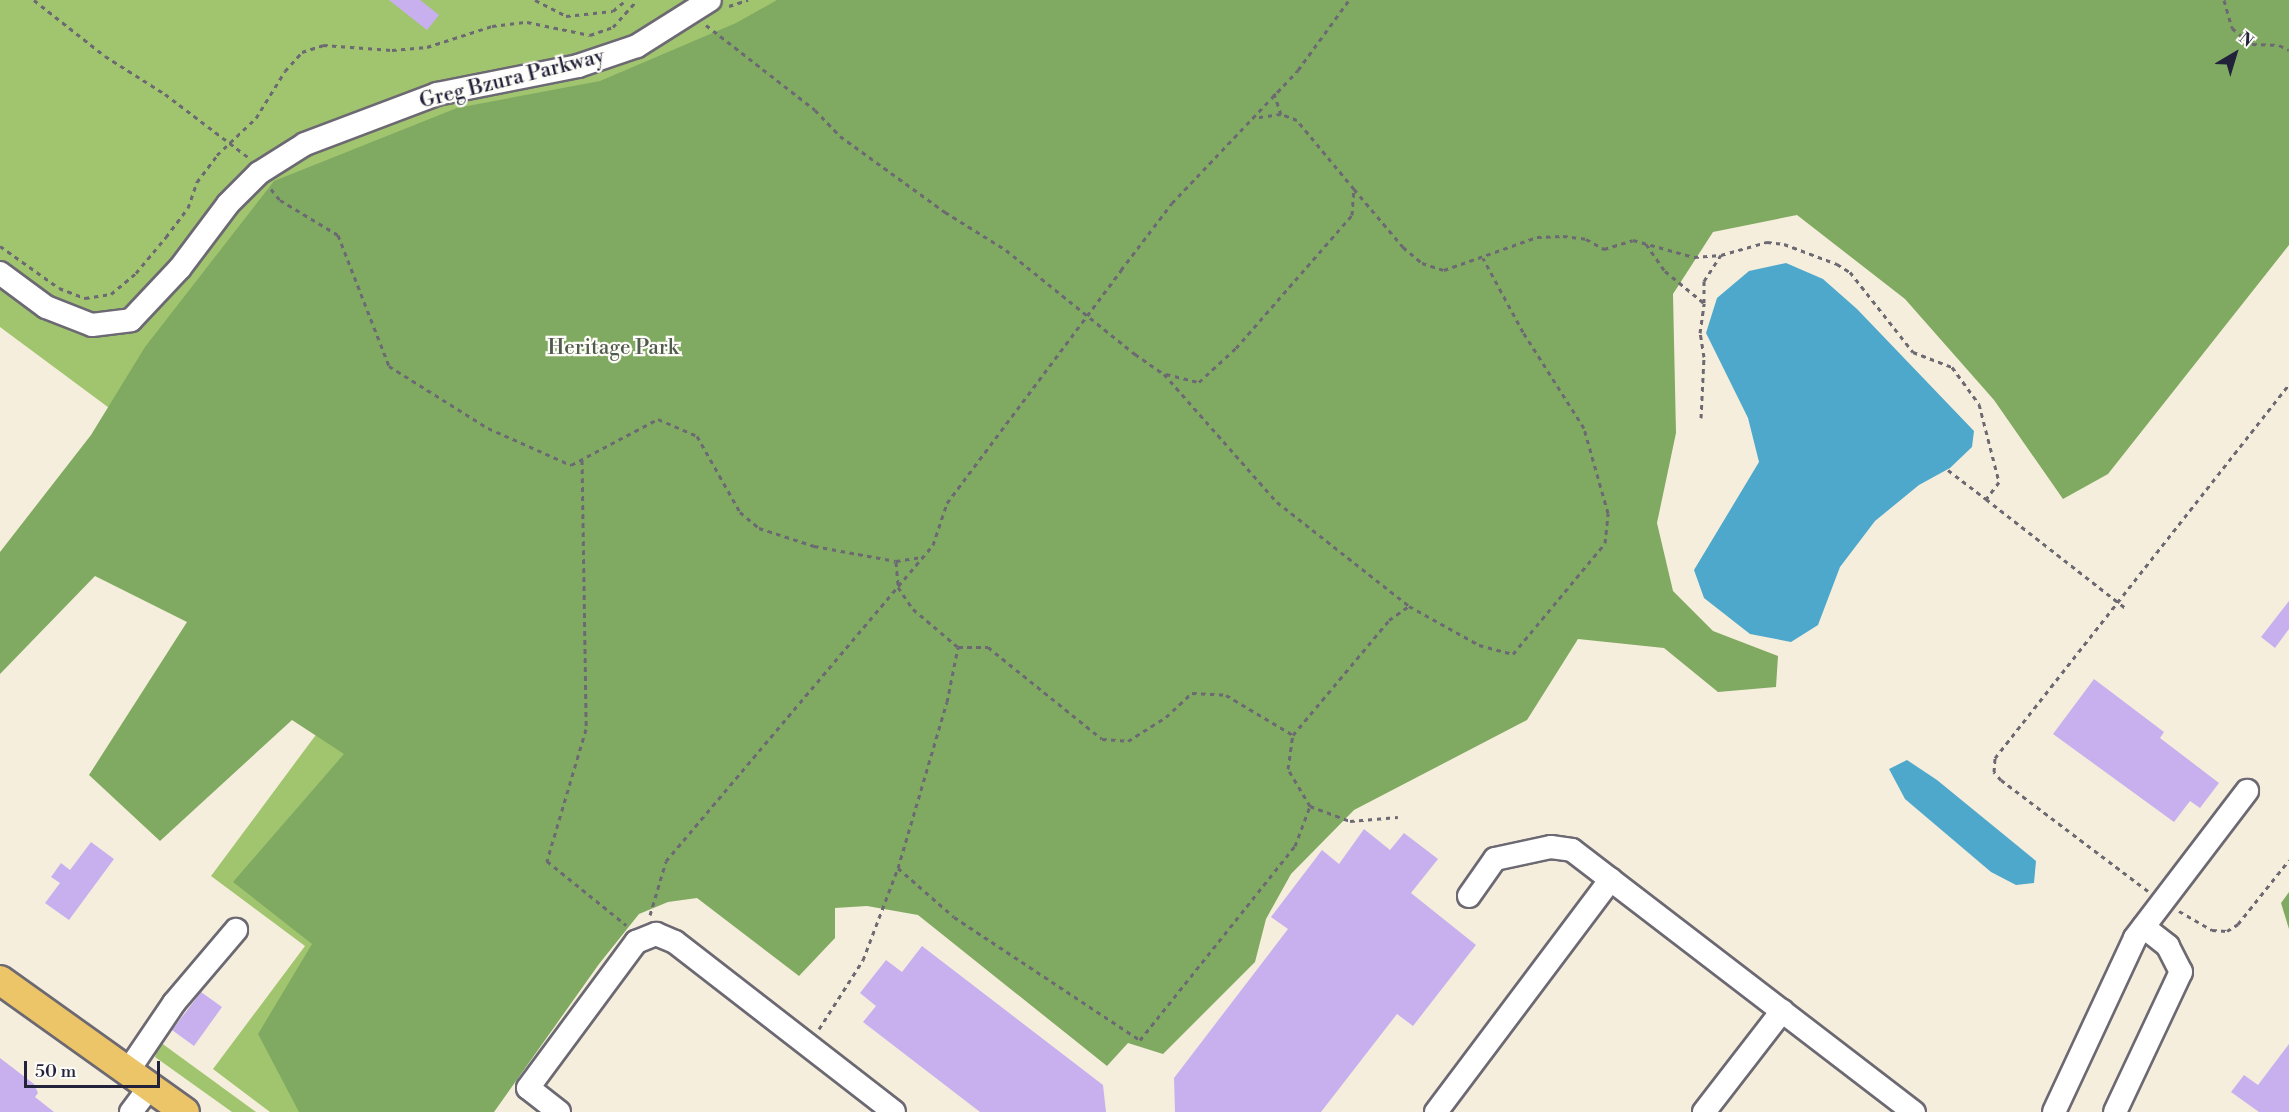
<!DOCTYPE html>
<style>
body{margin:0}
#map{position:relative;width:2289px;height:1112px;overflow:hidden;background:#f6eedc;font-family:"Libre Bodoni",serif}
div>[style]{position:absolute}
.green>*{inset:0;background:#a1c56e}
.forest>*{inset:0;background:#80aa61}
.water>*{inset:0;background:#4ea8cc}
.building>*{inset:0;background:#c8b0ef}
.path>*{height:3px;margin-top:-1.5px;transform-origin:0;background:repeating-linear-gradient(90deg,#6c6973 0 4.5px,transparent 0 9px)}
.roads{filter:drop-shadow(2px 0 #6c6973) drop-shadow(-2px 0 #6c6973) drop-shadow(0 2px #6c6973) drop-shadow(0 -2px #6c6973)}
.minor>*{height:22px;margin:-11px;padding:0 11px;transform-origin:11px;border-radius:11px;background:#fff}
.major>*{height:28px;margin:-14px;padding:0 14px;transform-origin:14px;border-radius:14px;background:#ecc569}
span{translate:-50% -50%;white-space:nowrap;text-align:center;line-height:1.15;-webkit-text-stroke:4.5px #fdfcf7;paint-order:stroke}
.street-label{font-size:21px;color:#22223b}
.park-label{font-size:21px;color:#4e5b4d}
.north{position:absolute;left:2205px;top:24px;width:60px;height:60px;-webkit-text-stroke:4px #fdfcf7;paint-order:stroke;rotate:38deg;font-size:16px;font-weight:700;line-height:24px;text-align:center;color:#22223b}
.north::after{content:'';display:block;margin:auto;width:21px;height:27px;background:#22223b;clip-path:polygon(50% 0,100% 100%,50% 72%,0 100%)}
.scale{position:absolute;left:24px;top:1061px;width:136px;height:27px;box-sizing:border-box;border:3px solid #22223b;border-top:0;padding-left:8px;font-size:18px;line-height:21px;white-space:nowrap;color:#22223b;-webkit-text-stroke:4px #fdfcf7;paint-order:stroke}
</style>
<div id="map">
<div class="green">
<i style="clip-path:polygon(0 0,1305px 0,479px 1112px,270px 1112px,213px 1069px,305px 946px,211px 876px,399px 623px,0 327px)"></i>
<i style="clip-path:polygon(160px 1042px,256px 1112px,232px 1112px,155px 1057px)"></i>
</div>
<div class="forest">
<i style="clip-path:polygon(777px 0,2289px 0,2289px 245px,2108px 474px,2063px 499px,1994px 400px,1905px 299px,1797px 215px,1713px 232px,1673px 294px,1676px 433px,1657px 523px,1673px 591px,1713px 631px,1778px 656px,1776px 687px,1718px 692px,1664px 648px,1578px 639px,1527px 720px,1354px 810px,1291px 874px,1266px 919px,1255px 962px,1163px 1054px,1128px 1043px,1107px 1066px,918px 915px,867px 906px,835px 908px,835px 938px,799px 976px,697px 898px,668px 902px,639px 914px,599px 964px,494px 1112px,299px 1112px,258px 1034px,312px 944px,233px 882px,344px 754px,292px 720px,160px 841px,89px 775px,187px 622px,95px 576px,0 674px,0 552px,91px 435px,145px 347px,274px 181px,457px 108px,600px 81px,736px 23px)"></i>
<i style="clip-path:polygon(2289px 892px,2289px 929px,2281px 903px)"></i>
</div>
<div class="water">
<i style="clip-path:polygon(1786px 263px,1823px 279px,1857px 309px,1974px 431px,1972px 447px,1950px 468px,1919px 485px,1875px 521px,1840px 567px,1818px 625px,1791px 642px,1750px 634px,1704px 598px,1694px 570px,1759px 462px,1748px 418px,1706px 333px,1717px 298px,1749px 271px)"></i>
<i style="clip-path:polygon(1907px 760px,1937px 780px,2036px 861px,2034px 883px,2016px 885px,1991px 872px,1905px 799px,1889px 769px)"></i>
</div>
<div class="building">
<i style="clip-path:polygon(389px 0,420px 0,439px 15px,427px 30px)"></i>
<i style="clip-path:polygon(2289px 601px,2289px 629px,2275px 648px,2261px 637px)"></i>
<i style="clip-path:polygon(2094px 679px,2164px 732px,2160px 738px,2219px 783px,2200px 808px,2190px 801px,2174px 822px,2053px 734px)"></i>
<i style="clip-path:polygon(1364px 829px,1390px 850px,1404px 833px,1438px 859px,1411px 893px,1476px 945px,1413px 1026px,1397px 1014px,1321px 1112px,1175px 1112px,1174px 1078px,1288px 929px,1271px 917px,1322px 850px,1339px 864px)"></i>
<i style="clip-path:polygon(91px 842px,114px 859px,69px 920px,45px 903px,60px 883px,51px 877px,61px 863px,70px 870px)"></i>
<i style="clip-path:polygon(922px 946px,1103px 1085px,1106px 1112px,980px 1112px,863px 1022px,876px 1006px,860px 993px,886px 960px,902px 972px)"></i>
<i style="clip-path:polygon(201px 992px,222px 1007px,194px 1046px,172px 1030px)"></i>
<i style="clip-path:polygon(2289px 1044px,2289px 1112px,2259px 1112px,2231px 1092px,2244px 1075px,2258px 1085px)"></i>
<i style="clip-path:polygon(0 1058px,34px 1084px,38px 1093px,35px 1097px,54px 1112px,0 1112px)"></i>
</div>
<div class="path">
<i style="left:34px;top:0;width:90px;rotate:38.3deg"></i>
<i style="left:105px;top:56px;width:71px;rotate:32.3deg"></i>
<i style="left:165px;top:94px;width:104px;rotate:37.2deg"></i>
<i style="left:535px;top:0;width:35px;rotate:27deg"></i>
<i style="left:566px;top:16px;width:47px;rotate:-6.1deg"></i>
<i style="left:613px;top:11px;width:17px;rotate:-40deg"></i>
<i style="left:2224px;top:0;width:29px;rotate:74deg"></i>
<i style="left:2232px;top:28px;width:26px;rotate:39deg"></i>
<i style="left:2252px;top:44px;width:27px;rotate:2deg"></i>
<i style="left:2279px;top:45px;width:11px;rotate:27deg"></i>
<i style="left:729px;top:6px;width:20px;rotate:-18deg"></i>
<i style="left:706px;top:25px;width:138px;rotate:37.9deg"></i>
<i style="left:815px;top:110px;width:36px;rotate:46deg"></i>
<i style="left:840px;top:136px;width:130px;rotate:35.9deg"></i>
<i style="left:945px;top:212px;width:72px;rotate:31.9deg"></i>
<i style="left:1006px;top:250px;width:166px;rotate:38.9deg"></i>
<i style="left:1135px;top:354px;width:35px;rotate:35deg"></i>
<i style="left:1164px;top:374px;width:171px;rotate:48.6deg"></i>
<i style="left:1277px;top:502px;width:168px;rotate:38.2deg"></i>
<i style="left:1274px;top:93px;width:22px;rotate:72deg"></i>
<i style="left:271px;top:189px;width:14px;rotate:51deg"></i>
<i style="left:280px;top:200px;width:68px;rotate:31.1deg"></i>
<i style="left:338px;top:235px;width:141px;rotate:68.7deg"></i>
<i style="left:389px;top:366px;width:117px;rotate:32.1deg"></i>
<i style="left:488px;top:428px;width:91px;rotate:24deg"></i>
<i style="left:571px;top:465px;width:98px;rotate:-27.9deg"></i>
<i style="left:658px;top:419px;width:43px;rotate:23.6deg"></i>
<i style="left:697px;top:436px;width:87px;rotate:60.5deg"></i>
<i style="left:740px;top:512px;width:25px;rotate:40deg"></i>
<i style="left:759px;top:528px;width:58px;rotate:18.1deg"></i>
<i style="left:814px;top:546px;width:83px;rotate:10.4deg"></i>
<i style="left:896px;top:561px;width:26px;rotate:-9deg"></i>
<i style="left:1354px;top:189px;width:76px;rotate:49.8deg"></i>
<i style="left:1403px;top:247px;width:25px;rotate:40deg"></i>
<i style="left:1422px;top:263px;width:23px;rotate:18deg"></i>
<i style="left:1444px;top:270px;width:99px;rotate:-19.5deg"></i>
<i style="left:1537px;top:237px;width:26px;rotate:-2deg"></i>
<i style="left:1563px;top:236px;width:23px;rotate:7deg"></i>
<i style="left:1586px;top:239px;width:21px;rotate:29deg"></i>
<i style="left:1604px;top:249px;width:30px;rotate:-17deg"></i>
<i style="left:1633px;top:240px;width:63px;rotate:15.6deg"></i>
<i style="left:1694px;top:257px;width:27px;rotate:-4deg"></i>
<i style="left:1721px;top:255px;width:48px;rotate:-15.8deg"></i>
<i style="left:1767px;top:242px;width:17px;rotate:7deg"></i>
<i style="left:1784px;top:244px;width:57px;rotate:20.7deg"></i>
<i style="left:1837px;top:264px;width:15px;rotate:32deg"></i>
<i style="left:1850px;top:272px;width:102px;rotate:51.8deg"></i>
<i style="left:1913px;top:352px;width:42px;rotate:21deg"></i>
<i style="left:1952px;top:367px;width:46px;rotate:53.9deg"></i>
<i style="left:1979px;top:404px;width:81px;rotate:75.6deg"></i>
<i style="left:1999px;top:482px;width:21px;rotate:127deg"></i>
<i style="left:1986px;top:499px;width:179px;rotate:38deg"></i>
<i style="left:1646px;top:244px;width:33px;rotate:55deg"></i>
<i style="left:1665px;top:271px;width:50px;rotate:39.4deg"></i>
<i style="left:1704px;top:303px;width:22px;rotate:-90deg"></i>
<i style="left:1704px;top:281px;width:31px;rotate:-57deg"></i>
<i style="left:0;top:246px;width:72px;rotate:35.4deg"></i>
<i style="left:59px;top:288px;width:28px;rotate:21deg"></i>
<i style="left:85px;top:298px;width:26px;rotate:-9deg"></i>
<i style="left:111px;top:294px;width:33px;rotate:-40deg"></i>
<i style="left:136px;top:273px;width:47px;rotate:-50.2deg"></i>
<i style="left:166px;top:237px;width:36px;rotate:-53deg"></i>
<i style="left:188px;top:208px;width:28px;rotate:-71deg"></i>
<i style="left:197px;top:182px;width:34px;rotate:-53deg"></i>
<i style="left:217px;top:155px;width:54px;rotate:-43.5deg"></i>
<i style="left:256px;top:118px;width:55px;rotate:-58.3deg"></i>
<i style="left:285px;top:71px;width:25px;rotate:-48deg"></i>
<i style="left:302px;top:52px;width:22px;rotate:-18deg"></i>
<i style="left:323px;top:45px;width:69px;rotate:4.1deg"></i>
<i style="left:392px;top:50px;width:35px;rotate:-5deg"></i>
<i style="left:427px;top:47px;width:68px;rotate:-17.9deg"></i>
<i style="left:492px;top:26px;width:35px;rotate:-7deg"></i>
<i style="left:527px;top:22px;width:64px;rotate:11.7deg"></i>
<i style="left:590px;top:35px;width:24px;rotate:-19deg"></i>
<i style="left:613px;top:27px;width:36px;rotate:-48deg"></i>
<i style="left:1166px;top:374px;width:34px;rotate:14deg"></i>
<i style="left:1199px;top:382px;width:50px;rotate:-42.6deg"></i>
<i style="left:1236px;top:348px;width:176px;rotate:-48.9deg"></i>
<i style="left:1352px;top:215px;width:26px;rotate:-86deg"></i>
<i style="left:1354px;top:189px;width:89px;rotate:-129.6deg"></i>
<i style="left:1297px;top:120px;width:17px;rotate:-159deg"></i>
<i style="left:1281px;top:114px;width:28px;rotate:172deg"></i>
<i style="left:1701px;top:418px;width:61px;rotate:-87.2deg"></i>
<i style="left:1704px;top:357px;width:24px;rotate:-99deg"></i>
<i style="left:1700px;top:333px;width:30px;rotate:-82deg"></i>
<i style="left:582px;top:460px;width:269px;rotate:89.1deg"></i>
<i style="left:586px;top:729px;width:138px;rotate:106.5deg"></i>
<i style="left:547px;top:861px;width:102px;rotate:39deg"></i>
<i style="left:1948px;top:470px;width:48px;rotate:37.3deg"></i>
<i style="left:896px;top:562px;width:25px;rotate:85deg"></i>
<i style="left:898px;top:587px;width:27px;rotate:56deg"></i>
<i style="left:913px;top:609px;width:59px;rotate:40.2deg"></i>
<i style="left:958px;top:647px;width:30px"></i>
<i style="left:988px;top:647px;width:146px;rotate:38.9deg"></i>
<i style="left:1102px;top:739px;width:26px;rotate:4deg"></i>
<i style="left:1128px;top:741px;width:45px;rotate:-32.3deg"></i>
<i style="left:1166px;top:717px;width:35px;rotate:-43deg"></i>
<i style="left:1192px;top:693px;width:34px;rotate:3deg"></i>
<i style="left:1226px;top:695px;width:78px;rotate:30.8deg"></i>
<i style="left:1310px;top:806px;width:43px;rotate:20.6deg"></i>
<i style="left:1350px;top:821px;width:48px;rotate:-4.8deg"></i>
<i style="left:898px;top:868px;width:74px;rotate:41.2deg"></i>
<i style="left:954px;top:917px;width:223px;rotate:33.5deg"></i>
<i style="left:1140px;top:1040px;width:248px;rotate:-51.4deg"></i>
<i style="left:1295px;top:846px;width:43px;rotate:-69.4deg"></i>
<i style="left:1310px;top:806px;width:43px;rotate:-120.7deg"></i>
<i style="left:1288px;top:769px;width:34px;rotate:-82deg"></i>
<i style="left:1293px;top:735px;width:150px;rotate:-50.1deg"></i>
<i style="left:1389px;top:620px;width:24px;rotate:-35deg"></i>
<i style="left:1409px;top:606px;width:80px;rotate:29.1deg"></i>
<i style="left:1479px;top:645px;width:35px;rotate:15deg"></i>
<i style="left:1513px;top:654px;width:144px;rotate:-50.3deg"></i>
<i style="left:1605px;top:543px;width:30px;rotate:-84deg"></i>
<i style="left:1608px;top:513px;width:88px;rotate:-105.8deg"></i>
<i style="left:1584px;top:428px;width:114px;rotate:-122.4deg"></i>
<i style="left:1523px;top:332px;width:84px;rotate:-118.4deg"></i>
<i style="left:2148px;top:891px;width:184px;rotate:-142.9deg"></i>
<i style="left:2001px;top:780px;width:11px;rotate:-131deg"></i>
<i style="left:1994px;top:772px;width:14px;rotate:-86deg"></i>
<i style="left:1995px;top:758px;width:476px;rotate:-51.8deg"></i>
<i style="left:2179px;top:911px;width:38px;rotate:30deg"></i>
<i style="left:2212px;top:930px;width:15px;rotate:4deg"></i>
<i style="left:2227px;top:931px;width:13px;rotate:-32deg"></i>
<i style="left:2238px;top:924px;width:82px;rotate:-51.4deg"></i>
<i style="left:650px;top:915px;width:56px;rotate:-73.5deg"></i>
<i style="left:666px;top:861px;width:414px;rotate:-49.8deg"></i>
<i style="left:933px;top:545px;width:44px;rotate:-71.6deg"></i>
<i style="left:947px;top:503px;width:291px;rotate:-53.2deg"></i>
<i style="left:1121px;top:270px;width:84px;rotate:-52.7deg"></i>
<i style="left:1172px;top:203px;width:183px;rotate:-46.5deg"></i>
<i style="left:1298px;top:70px;width:87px;rotate:-53.9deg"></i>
<i style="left:819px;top:1029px;width:82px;rotate:-57.5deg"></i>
<i style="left:863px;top:960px;width:98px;rotate:-69.2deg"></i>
<i style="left:898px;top:868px;width:173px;rotate:-73.6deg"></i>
<i style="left:947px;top:702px;width:56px;rotate:-78.7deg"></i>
</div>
<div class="roads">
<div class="minor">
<i style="left:0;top:273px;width:57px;rotate:36.5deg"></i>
<i style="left:46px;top:307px;width:49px;rotate:21.4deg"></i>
<i style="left:92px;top:325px;width:39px;rotate:-7deg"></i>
<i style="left:131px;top:320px;width:71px;rotate:-46.7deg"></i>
<i style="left:180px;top:268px;width:80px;rotate:-53.1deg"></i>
<i style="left:228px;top:204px;width:44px;rotate:-45deg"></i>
<i style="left:259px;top:173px;width:54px;rotate:-32.2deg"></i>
<i style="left:305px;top:144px;width:141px;rotate:-20.7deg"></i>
<i style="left:437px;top:94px;width:144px;rotate:-11.2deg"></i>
<i style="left:578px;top:66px;width:62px;rotate:-18.7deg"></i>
<i style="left:637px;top:46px;width:86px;rotate:-32.2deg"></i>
<i style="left:1469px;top:896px;width:45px;rotate:-54.9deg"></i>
<i style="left:1495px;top:859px;width:57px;rotate:-12.1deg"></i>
<i style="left:1551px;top:847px;width:21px;rotate:8deg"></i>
<i style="left:1572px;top:850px;width:431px;rotate:37.5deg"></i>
<i style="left:128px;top:1071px;width:82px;rotate:-55.9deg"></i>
<i style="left:174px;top:1003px;width:96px;rotate:-49.7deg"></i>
<i style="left:131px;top:1112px;width:31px;rotate:-53deg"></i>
<i style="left:559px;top:1112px;width:39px;rotate:-142deg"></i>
<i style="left:528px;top:1088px;width:182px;rotate:-53.5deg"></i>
<i style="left:636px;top:942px;width:22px;rotate:-22deg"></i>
<i style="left:656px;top:934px;width:21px;rotate:23deg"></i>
<i style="left:675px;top:942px;width:277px;rotate:37.8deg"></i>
<i style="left:1436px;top:1112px;width:291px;rotate:-53.1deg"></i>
<i style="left:1704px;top:1112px;width:128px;rotate:-52.3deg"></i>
<i style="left:2054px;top:1112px;width:192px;rotate:-65deg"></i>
<i style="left:2135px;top:938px;width:185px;rotate:-52.7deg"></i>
<i style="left:2115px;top:1112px;width:155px;rotate:-64.8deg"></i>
<i style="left:2181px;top:972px;width:29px;rotate:-117deg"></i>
<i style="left:2168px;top:946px;width:31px;rotate:-142deg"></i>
</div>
<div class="major">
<i style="left:0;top:980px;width:227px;rotate:35.5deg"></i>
</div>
</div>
<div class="street-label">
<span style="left:512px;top:79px;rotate:-14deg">Greg Bzura Parkway</span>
</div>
<div class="park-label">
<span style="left:613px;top:348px">Heritage Park</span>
</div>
<div class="north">N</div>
<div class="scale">50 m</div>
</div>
